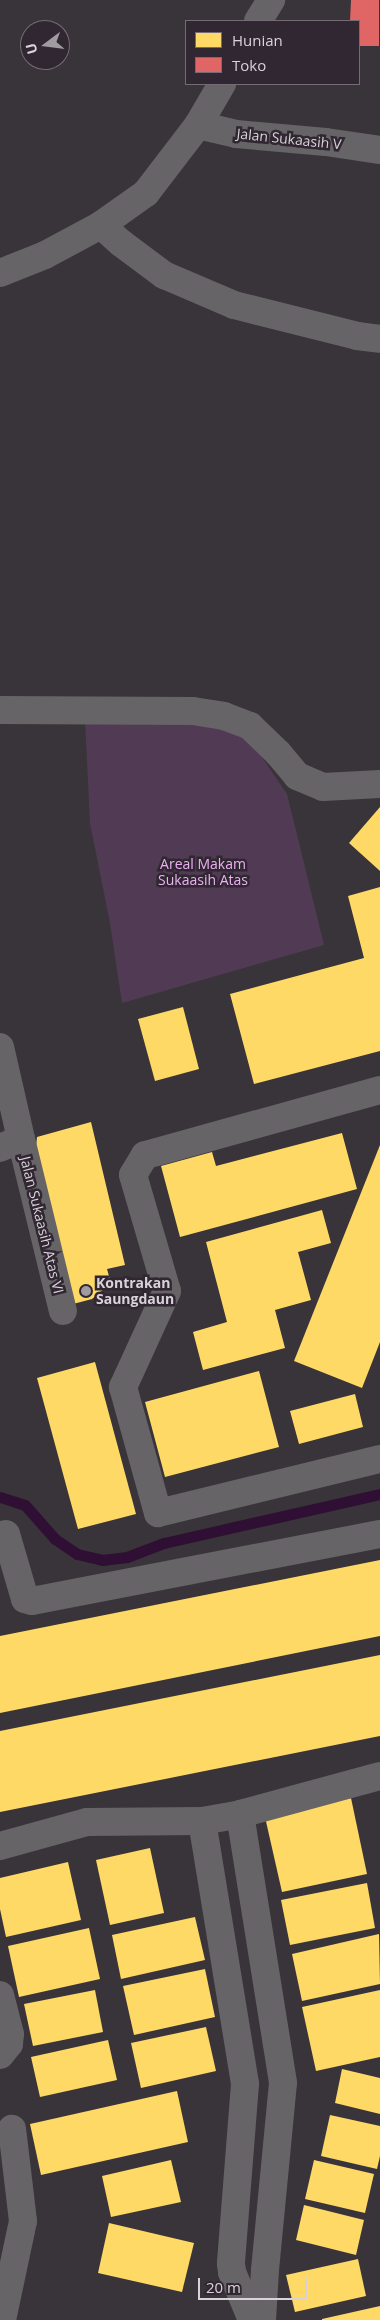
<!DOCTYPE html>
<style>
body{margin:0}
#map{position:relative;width:380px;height:2320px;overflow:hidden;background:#393439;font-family:"Open Sans",sans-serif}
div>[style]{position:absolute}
.green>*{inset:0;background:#513b54}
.homes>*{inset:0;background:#ffd966}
.shops>*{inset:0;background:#e06666}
.stream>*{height:11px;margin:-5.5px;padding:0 5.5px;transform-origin:5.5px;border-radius:5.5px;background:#300f34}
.minor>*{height:28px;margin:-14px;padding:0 14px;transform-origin:14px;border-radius:14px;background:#666466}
.dots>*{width:14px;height:14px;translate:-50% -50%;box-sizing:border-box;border:2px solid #312732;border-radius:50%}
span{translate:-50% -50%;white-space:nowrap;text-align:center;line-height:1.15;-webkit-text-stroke:5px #312732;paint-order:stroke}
.street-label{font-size:14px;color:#d8d2d9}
.park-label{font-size:14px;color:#edb0f4}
.poi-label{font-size:14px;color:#d8d2d9;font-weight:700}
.left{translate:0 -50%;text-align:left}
.legend{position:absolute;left:185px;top:20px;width:175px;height:65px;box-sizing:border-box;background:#312732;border:1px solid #746b75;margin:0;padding:6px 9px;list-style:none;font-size:15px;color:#d8d2d9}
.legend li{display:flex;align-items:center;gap:10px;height:25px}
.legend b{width:25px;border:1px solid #746b75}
.north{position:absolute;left:20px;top:20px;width:50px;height:50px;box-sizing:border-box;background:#312732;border:1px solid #746b75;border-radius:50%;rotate:255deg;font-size:14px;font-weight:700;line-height:20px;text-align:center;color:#d8d2d9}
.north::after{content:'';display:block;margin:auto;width:18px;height:22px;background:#a09ba1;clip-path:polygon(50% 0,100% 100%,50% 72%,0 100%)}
.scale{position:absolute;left:198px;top:2278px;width:109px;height:22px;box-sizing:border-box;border:2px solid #d8d2d9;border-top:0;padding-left:6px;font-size:15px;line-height:18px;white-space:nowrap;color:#d8d2d9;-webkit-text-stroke:4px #312732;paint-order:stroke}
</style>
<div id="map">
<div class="green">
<i style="clip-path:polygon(85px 720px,195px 722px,224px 726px,250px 740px,287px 794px,324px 945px,122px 1003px,110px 923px,90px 823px)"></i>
</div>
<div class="homes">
<i style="clip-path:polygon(380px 807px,380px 871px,349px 843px)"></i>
<i style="clip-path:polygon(380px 887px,380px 1051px,254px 1084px,230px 994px,364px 958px,348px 896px)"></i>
<i style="clip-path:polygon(183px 1007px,199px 1069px,155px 1081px,138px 1019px)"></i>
<i style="clip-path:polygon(91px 1122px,125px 1265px,107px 1269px,111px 1283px,92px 1299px,73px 1304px,35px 1157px,37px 1137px)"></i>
<i style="clip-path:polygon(342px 1133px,357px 1189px,180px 1237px,161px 1166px,212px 1152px,216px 1166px)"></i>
<i style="clip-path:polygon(380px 1145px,380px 1342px,362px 1388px,294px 1361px)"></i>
<i style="clip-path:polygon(322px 1210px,331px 1243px,298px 1252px,311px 1300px,275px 1310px,285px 1348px,203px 1370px,193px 1332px,227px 1322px,206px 1242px)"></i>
<i style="clip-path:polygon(95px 1362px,136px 1514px,78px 1529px,37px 1378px)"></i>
<i style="clip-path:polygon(259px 1371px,279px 1447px,165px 1477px,145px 1402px)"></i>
<i style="clip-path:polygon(355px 1394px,363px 1427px,299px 1444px,290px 1411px)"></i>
<i style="clip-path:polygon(380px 1560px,380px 1636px,0 1713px,0 1636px)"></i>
<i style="clip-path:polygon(380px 1655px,380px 1736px,0 1812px,0 1731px)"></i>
<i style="clip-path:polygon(351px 1798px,367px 1874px,282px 1892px,265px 1817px)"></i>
<i style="clip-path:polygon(150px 1848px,164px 1913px,110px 1925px,96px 1860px)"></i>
<i style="clip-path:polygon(68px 1862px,81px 1920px,6px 1937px,0 1909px,0 1878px)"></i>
<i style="clip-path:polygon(367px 1883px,375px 1928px,290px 1945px,281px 1900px)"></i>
<i style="clip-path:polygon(195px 1917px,205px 1960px,121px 1979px,112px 1935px)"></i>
<i style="clip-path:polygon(89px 1928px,100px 1979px,19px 1997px,8px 1946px)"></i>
<i style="clip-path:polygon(379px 1934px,380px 1984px,302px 2001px,292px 1954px)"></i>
<i style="clip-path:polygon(205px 1969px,215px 2017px,134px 2035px,123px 1986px)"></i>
<i style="clip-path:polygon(95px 1990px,103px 2032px,33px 2046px,24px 2004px)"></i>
<i style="clip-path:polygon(380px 1990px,380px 2057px,316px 2071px,302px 2007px)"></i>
<i style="clip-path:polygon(206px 2027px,216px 2071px,141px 2088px,131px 2043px)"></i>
<i style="clip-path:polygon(108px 2040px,117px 2080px,40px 2097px,31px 2057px)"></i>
<i style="clip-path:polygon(342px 2069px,380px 2078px,380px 2114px,335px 2103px)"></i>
<i style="clip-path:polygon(177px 2091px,188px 2142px,41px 2175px,30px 2124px)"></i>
<i style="clip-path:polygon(330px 2115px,380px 2126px,380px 2156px,377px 2169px,321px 2156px)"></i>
<i style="clip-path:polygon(171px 2160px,181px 2202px,111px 2217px,102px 2176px)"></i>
<i style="clip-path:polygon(314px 2160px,374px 2174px,365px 2213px,305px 2199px)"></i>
<i style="clip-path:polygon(304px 2205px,364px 2220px,356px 2255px,296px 2240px)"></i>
<i style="clip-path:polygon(109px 2223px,194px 2243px,182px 2292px,98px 2273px)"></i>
<i style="clip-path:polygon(358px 2259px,366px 2296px,295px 2312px,286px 2275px)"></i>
<i style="clip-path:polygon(380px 2306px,380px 2320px,322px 2320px,322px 2319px)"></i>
</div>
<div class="shops">
<i style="clip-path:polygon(351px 0,379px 0,379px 46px,359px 46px,359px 21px,350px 21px)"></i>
</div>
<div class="stream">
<i style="left:0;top:1497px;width:26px;rotate:18deg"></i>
<i style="left:25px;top:1505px;width:45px;rotate:48.6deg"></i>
<i style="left:55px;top:1539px;width:27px;rotate:34deg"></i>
<i style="left:77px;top:1554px;width:26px;rotate:13deg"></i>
<i style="left:102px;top:1560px;width:25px;rotate:-7deg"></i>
<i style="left:127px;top:1557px;width:40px;rotate:-21deg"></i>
<i style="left:164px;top:1543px;width:221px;rotate:-12.8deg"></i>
</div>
<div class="minor">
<i style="left:258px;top:21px;width:25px;rotate:-58deg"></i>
<i style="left:198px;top:125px;width:39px;rotate:13deg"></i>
<i style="left:236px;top:134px;width:90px;rotate:5.1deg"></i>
<i style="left:326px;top:142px;width:55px;rotate:8.4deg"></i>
<i style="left:101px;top:225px;width:27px;rotate:42deg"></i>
<i style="left:121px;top:243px;width:54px;rotate:36.7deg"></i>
<i style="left:164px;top:275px;width:76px;rotate:23.2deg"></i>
<i style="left:234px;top:305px;width:127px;rotate:14.1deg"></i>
<i style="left:357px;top:336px;width:23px;rotate:7deg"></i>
<i style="left:0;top:273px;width:48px;rotate:-21.8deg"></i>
<i style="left:45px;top:255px;width:64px;rotate:-28.2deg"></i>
<i style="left:101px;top:225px;width:55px;rotate:-35.4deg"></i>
<i style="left:146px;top:193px;width:86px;rotate:-52.6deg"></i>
<i style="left:198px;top:125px;width:48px;rotate:-59.7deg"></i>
<i style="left:0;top:710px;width:193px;rotate:0.3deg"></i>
<i style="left:193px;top:711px;width:31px;rotate:9deg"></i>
<i style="left:224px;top:716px;width:28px;rotate:21deg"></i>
<i style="left:250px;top:726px;width:39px;rotate:44deg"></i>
<i style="left:278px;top:753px;width:30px;rotate:50deg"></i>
<i style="left:297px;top:776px;width:28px;rotate:23deg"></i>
<i style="left:323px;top:787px;width:57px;rotate:-3deg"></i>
<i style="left:0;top:1047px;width:94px;rotate:77.1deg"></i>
<i style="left:21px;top:1139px;width:23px;rotate:157deg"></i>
<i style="left:380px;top:1090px;width:244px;rotate:164.5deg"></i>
<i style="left:145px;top:1155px;width:23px;rotate:121deg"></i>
<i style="left:133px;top:1175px;width:121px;rotate:73.7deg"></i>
<i style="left:167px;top:1291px;width:106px;rotate:114.6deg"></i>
<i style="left:123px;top:1387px;width:131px;rotate:74.5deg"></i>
<i style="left:158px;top:1513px;width:228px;rotate:-13.7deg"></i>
<i style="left:21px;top:1139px;width:177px;rotate:76.3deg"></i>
<i style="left:6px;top:1534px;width:68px;rotate:73.7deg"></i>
<i style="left:25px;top:1599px;width:7px;rotate:16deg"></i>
<i style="left:32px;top:1601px;width:354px;rotate:-10.9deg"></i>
<i style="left:240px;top:1814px;width:272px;rotate:80.9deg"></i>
<i style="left:283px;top:2083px;width:188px;rotate:95.5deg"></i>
<i style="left:265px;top:2270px;width:50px;rotate:93.4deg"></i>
<i style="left:202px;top:1821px;width:266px;rotate:80.7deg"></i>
<i style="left:245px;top:2084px;width:180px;rotate:94.5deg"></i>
<i style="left:231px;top:2263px;width:9px;rotate:84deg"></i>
<i style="left:232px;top:2272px;width:52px;rotate:67.4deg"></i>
<i style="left:0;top:1846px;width:90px;rotate:-15.4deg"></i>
<i style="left:87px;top:1822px;width:115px;rotate:-0.5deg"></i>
<i style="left:202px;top:1821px;width:39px;rotate:-10deg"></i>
<i style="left:240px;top:1814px;width:145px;rotate:-15.2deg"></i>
<i style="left:0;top:1995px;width:40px;rotate:75.6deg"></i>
<i style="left:10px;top:2034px;width:10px;rotate:96deg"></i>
<i style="left:9px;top:2044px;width:14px;rotate:129deg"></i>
<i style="left:2px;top:2320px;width:101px;rotate:-78deg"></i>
<i style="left:23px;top:2221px;width:93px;rotate:-96.8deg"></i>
</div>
<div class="dots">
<i style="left:86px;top:1291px;background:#a09ba1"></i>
</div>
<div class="street-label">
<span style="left:289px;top:139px;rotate:6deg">Jalan Sukaasih V</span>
<span style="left:42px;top:1225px;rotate:76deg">Jalan Sukaasih Atas VI</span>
</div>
<div class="park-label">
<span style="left:203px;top:872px">Areal Makam<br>Sukaasih Atas</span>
</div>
<div class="poi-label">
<span class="left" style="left:96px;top:1291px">Kontrakan<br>Saungdaun</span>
</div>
<ul class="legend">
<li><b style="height:14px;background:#ffd966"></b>Hunian</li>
<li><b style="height:14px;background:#e06666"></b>Toko</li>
</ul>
<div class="north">U</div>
<div class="scale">20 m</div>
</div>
